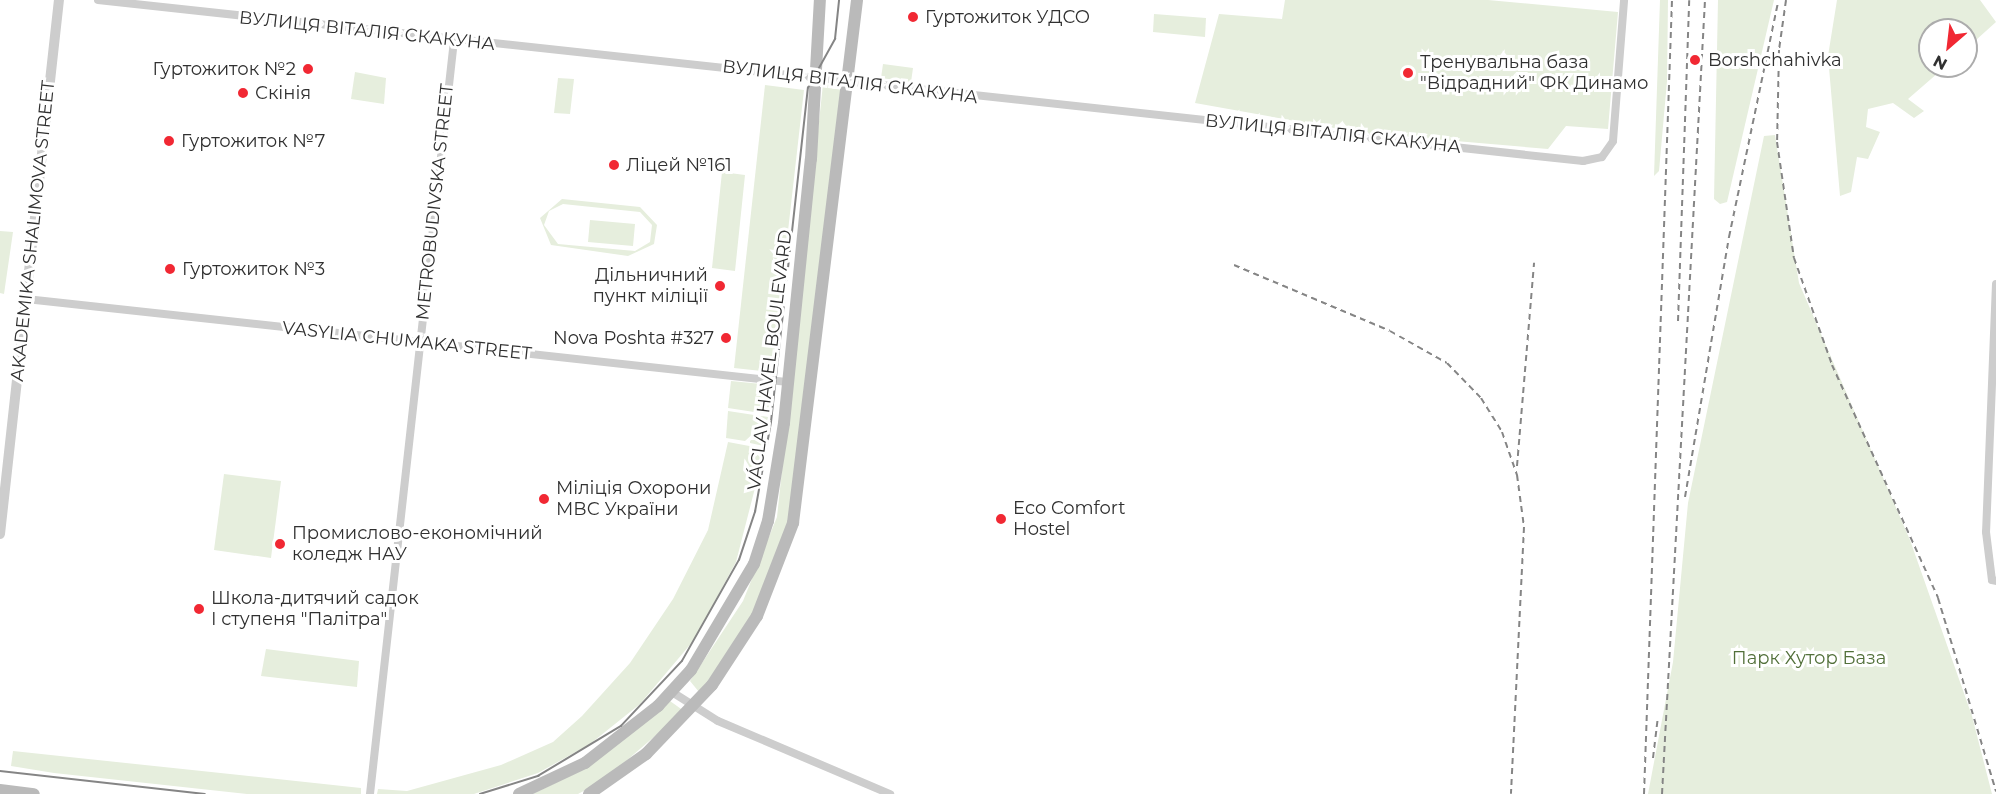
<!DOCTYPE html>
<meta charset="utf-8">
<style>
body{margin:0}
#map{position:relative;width:1996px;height:794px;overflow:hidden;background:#fff;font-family:Montserrat,sans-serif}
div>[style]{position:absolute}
.green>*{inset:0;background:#e6eedd}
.minor>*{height:8px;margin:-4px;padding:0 4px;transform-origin:4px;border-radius:4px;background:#cdcdcd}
.tertiary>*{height:10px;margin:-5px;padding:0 5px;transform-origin:5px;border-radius:5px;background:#cdcdcd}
.secondary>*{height:12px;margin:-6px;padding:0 6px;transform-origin:6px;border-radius:6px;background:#bababa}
.tram>*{height:1.5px;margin:-0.75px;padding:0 0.75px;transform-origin:0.75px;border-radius:0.75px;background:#858585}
.rail>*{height:2px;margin-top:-1px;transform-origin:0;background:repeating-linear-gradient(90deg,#858585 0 6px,transparent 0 10.5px)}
.dots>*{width:16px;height:16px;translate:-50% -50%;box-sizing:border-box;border:3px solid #fff;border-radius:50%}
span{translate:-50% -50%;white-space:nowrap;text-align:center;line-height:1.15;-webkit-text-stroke:6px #fff;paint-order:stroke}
.poi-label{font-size:18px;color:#303030}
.left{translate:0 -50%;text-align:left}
.right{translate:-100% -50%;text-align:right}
.street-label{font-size:18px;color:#303030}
.park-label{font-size:18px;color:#52703a}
.north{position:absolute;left:1918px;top:18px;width:60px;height:60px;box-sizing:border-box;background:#fff;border:2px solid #acacac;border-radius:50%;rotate:208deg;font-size:16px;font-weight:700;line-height:24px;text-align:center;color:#303030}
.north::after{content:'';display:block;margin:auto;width:21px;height:27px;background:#f12833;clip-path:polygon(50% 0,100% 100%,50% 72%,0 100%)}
</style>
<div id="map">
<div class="green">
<i style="clip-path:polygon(1285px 0,1488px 0,1618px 12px,1608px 129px,1566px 126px,1548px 149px,1362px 133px,1195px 103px,1219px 14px,1282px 19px)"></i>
<i style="clip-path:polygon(1660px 0,1668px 0,1667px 81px,1659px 171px,1654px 176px)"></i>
<i style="clip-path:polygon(1718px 0,1774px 0,1727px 202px,1720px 204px,1714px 199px)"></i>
<i style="clip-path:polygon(1837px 0,1980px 0,1996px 22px,1966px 49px,1966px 30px,1930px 30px,1930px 66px,1946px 66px,1908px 99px,1924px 111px,1914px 118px,1893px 103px,1868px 109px,1866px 127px,1880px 132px,1868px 159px,1857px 157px,1851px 192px,1840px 196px,1828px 56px)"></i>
<i style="clip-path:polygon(1154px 14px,1206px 18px,1205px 37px,1153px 32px)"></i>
<i style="clip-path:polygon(883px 64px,913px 68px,911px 82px,881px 78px)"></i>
<i style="clip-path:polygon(355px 72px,386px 78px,384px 104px,351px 99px)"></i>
<i style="clip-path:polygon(558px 78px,574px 79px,570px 114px,554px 113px)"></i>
<i style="clip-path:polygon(823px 84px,841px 86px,789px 521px,755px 608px,735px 646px,699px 692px,690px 681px,743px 601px,777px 517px)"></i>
<i style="clip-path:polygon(765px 85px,804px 90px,772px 372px,734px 368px)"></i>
<i style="clip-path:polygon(1775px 135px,1799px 283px,1910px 540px,1972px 716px,1992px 794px,1648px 794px,1673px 662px,1688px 503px,1764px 136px)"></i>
<i style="clip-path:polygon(722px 172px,745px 175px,735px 271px,712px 268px)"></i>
<i style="clip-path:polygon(evenodd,562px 199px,640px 207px,657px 225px,654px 244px,628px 256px,551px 245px,540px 218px,562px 199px,563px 204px,640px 212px,652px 225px,650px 242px,635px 251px,558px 244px,544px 225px,549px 211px,563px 204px)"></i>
<i style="clip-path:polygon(590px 220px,635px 224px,633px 246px,588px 242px)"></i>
<i style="clip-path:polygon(0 231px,13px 232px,4px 294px,0 293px)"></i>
<i style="clip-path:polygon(731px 381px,771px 385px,768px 414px,728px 408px)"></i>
<i style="clip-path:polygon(728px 411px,768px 417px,767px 421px,745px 441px,726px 438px)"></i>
<i style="clip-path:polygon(767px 427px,764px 446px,750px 443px,750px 441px)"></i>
<i style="clip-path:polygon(728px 442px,765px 449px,736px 562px,694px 640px,640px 704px,590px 744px,538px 773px,474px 794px,377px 794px,378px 789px,407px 791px,501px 765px,553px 742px,582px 716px,630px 663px,673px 599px,708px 530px)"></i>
<i style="clip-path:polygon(224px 474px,281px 481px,271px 558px,214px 550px)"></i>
<i style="clip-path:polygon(266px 649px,359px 661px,357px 687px,261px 676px)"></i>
<i style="clip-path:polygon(670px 701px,684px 711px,604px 780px,578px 794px,533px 794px,588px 766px)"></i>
<i style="clip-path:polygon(13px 751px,361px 788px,361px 794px,247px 794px,54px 773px,11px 766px)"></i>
</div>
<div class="minor">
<i style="left:98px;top:0;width:1494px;rotate:6.19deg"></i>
<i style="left:1583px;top:161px;width:19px;rotate:-12deg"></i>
<i style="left:1602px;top:157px;width:19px;rotate:-55deg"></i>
<i style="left:1613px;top:141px;width:141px;rotate:-85.5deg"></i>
<i style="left:1996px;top:284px;width:248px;rotate:92.3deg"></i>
<i style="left:1986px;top:532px;width:48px;rotate:82.9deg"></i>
<i style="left:1992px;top:580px;width:4px;rotate:14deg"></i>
<i style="left:26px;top:299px;width:767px;rotate:6.22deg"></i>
<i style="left:672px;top:692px;width:54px;rotate:32.2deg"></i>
<i style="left:718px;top:721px;width:187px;rotate:23deg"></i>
<i style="left:370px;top:794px;width:759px;rotate:-83.64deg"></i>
</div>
<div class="tertiary">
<i style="left:0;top:534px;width:537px;rotate:-83.7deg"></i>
</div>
<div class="secondary">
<i style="left:0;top:790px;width:34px;rotate:7deg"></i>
<i style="left:519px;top:794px;width:73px;rotate:-25.2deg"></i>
<i style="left:585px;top:763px;width:93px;rotate:-38deg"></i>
<i style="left:658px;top:706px;width:49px;rotate:-47.5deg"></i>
<i style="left:691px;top:670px;width:123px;rotate:-59.3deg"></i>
<i style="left:754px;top:564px;width:45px;rotate:-72deg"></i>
<i style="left:768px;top:521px;width:99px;rotate:-80.7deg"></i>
<i style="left:784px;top:423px;width:265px;rotate:-84.2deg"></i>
<i style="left:811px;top:159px;width:159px;rotate:-86.8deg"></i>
<i style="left:589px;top:794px;width:70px;rotate:-35.1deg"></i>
<i style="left:646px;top:754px;width:95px;rotate:-46.3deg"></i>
<i style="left:712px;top:685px;width:82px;rotate:-56.9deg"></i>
<i style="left:757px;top:616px;width:100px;rotate:-68.8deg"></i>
<i style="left:793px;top:523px;width:527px;rotate:-83.02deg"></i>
</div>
<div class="tram">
<i style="left:0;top:771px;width:206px;rotate:6.4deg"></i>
<i style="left:480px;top:794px;width:61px;rotate:-17.2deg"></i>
<i style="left:538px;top:776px;width:97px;rotate:-31.1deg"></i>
<i style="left:621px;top:726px;width:89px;rotate:-46.8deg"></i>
<i style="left:682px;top:661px;width:116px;rotate:-60.6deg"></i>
<i style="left:739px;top:560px;width:51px;rotate:-71.6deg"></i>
<i style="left:755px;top:512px;width:91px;rotate:-79.9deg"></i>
<i style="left:771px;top:422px;width:336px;rotate:-83.7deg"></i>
<i style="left:808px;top:88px;width:56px;rotate:-61.1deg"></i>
<i style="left:835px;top:39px;width:39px;rotate:-84deg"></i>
</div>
<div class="rail">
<i style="left:1786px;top:0;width:50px;rotate:98deg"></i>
<i style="left:1779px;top:50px;width:92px;rotate:91.2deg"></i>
<i style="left:1777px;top:142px;width:117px;rotate:81.7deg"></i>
<i style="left:1794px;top:258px;width:114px;rotate:70.4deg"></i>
<i style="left:1832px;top:365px;width:256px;rotate:65.5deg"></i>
<i style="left:1938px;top:598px;width:202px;rotate:73.3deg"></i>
<i style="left:1234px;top:265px;width:169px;rotate:22.9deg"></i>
<i style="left:1390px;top:331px;width:65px;rotate:29.3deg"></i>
<i style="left:1447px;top:363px;width:49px;rotate:45.8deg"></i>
<i style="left:1481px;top:398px;width:40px;rotate:58deg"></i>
<i style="left:1502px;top:432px;width:46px;rotate:70.8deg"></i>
<i style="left:1517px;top:475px;width:52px;rotate:82.3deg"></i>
<i style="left:1524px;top:527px;width:267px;rotate:92.8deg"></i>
<i style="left:1678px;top:321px;width:321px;rotate:-88deg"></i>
<i style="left:1517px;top:466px;width:204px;rotate:-85.2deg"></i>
<i style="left:1685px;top:497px;width:264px;rotate:-80.4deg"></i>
<i style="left:1729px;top:237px;width:240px;rotate:-78.2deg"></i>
<i style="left:1653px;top:758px;width:42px;rotate:-83.2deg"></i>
<i style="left:1644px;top:794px;width:794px;rotate:-87.98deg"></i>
<i style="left:1662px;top:794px;width:795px;rotate:-86.9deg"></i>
</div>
<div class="dots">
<i style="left:913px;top:17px;background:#f12833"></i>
<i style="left:1695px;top:60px;background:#f12833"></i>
<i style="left:308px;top:69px;background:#f12833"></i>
<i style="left:1408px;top:73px;background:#f12833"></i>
<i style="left:243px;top:93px;background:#f12833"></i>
<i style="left:169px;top:141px;background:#f12833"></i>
<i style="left:614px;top:165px;background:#f12833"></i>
<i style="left:170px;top:269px;background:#f12833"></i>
<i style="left:720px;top:286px;background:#f12833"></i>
<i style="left:726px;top:338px;background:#f12833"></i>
<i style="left:544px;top:499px;background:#f12833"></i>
<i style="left:1001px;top:519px;background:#f12833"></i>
<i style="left:280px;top:544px;background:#f12833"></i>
<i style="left:199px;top:609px;background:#f12833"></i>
</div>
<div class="poi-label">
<span class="left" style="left:925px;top:17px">Гуртожиток УДСО</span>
<span class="left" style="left:1708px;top:60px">Borshchahivka</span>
<span class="left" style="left:1420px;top:73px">Тренувальна база<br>"Відрадний" ФК Динамо</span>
<span class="right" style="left:296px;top:69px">Гуртожиток №2</span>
<span class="left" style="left:255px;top:93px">Скінія</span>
<span class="left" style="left:181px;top:141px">Гуртожиток №7</span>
<span class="left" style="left:626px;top:165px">Ліцей №161</span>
<span class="left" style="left:182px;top:269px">Гуртожиток №3</span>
<span class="right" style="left:708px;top:286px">Дільничний<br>пункт міліції</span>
<span class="right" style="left:714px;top:338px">Nova Poshta #327</span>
<span class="left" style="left:556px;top:499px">Міліція Охорони<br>МВС України</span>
<span class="left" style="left:1013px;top:519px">Eco Comfort<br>Hostel</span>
<span class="left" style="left:292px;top:544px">Промислово-економічний<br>коледж НАУ</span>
<span class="left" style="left:211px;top:609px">Школа-дитячий садок<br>І ступеня "Палітра"</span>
</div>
<div class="street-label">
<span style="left:367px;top:31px;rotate:6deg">ВУЛИЦЯ ВІТАЛІЯ СКАКУНА</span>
<span style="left:850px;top:82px;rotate:7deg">ВУЛИЦЯ ВІТАЛІЯ СКАКУНА</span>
<span style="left:1333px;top:134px;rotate:6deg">ВУЛИЦЯ ВІТАЛІЯ СКАКУНА</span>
<span style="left:435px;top:202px;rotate:-84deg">METROBUDIVSKA STREET</span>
<span style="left:33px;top:231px;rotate:-84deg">AKADEMIKA SHALIMOVA STREET</span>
<span style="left:407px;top:341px;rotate:6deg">VASYLIA CHUMAKA STREET</span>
<span style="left:770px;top:360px;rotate:-83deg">VÁCLAV HAVEL BOULEVARD</span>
</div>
<div class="park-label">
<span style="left:1809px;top:658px">Парк Хутор База</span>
</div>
<div class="north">N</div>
</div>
